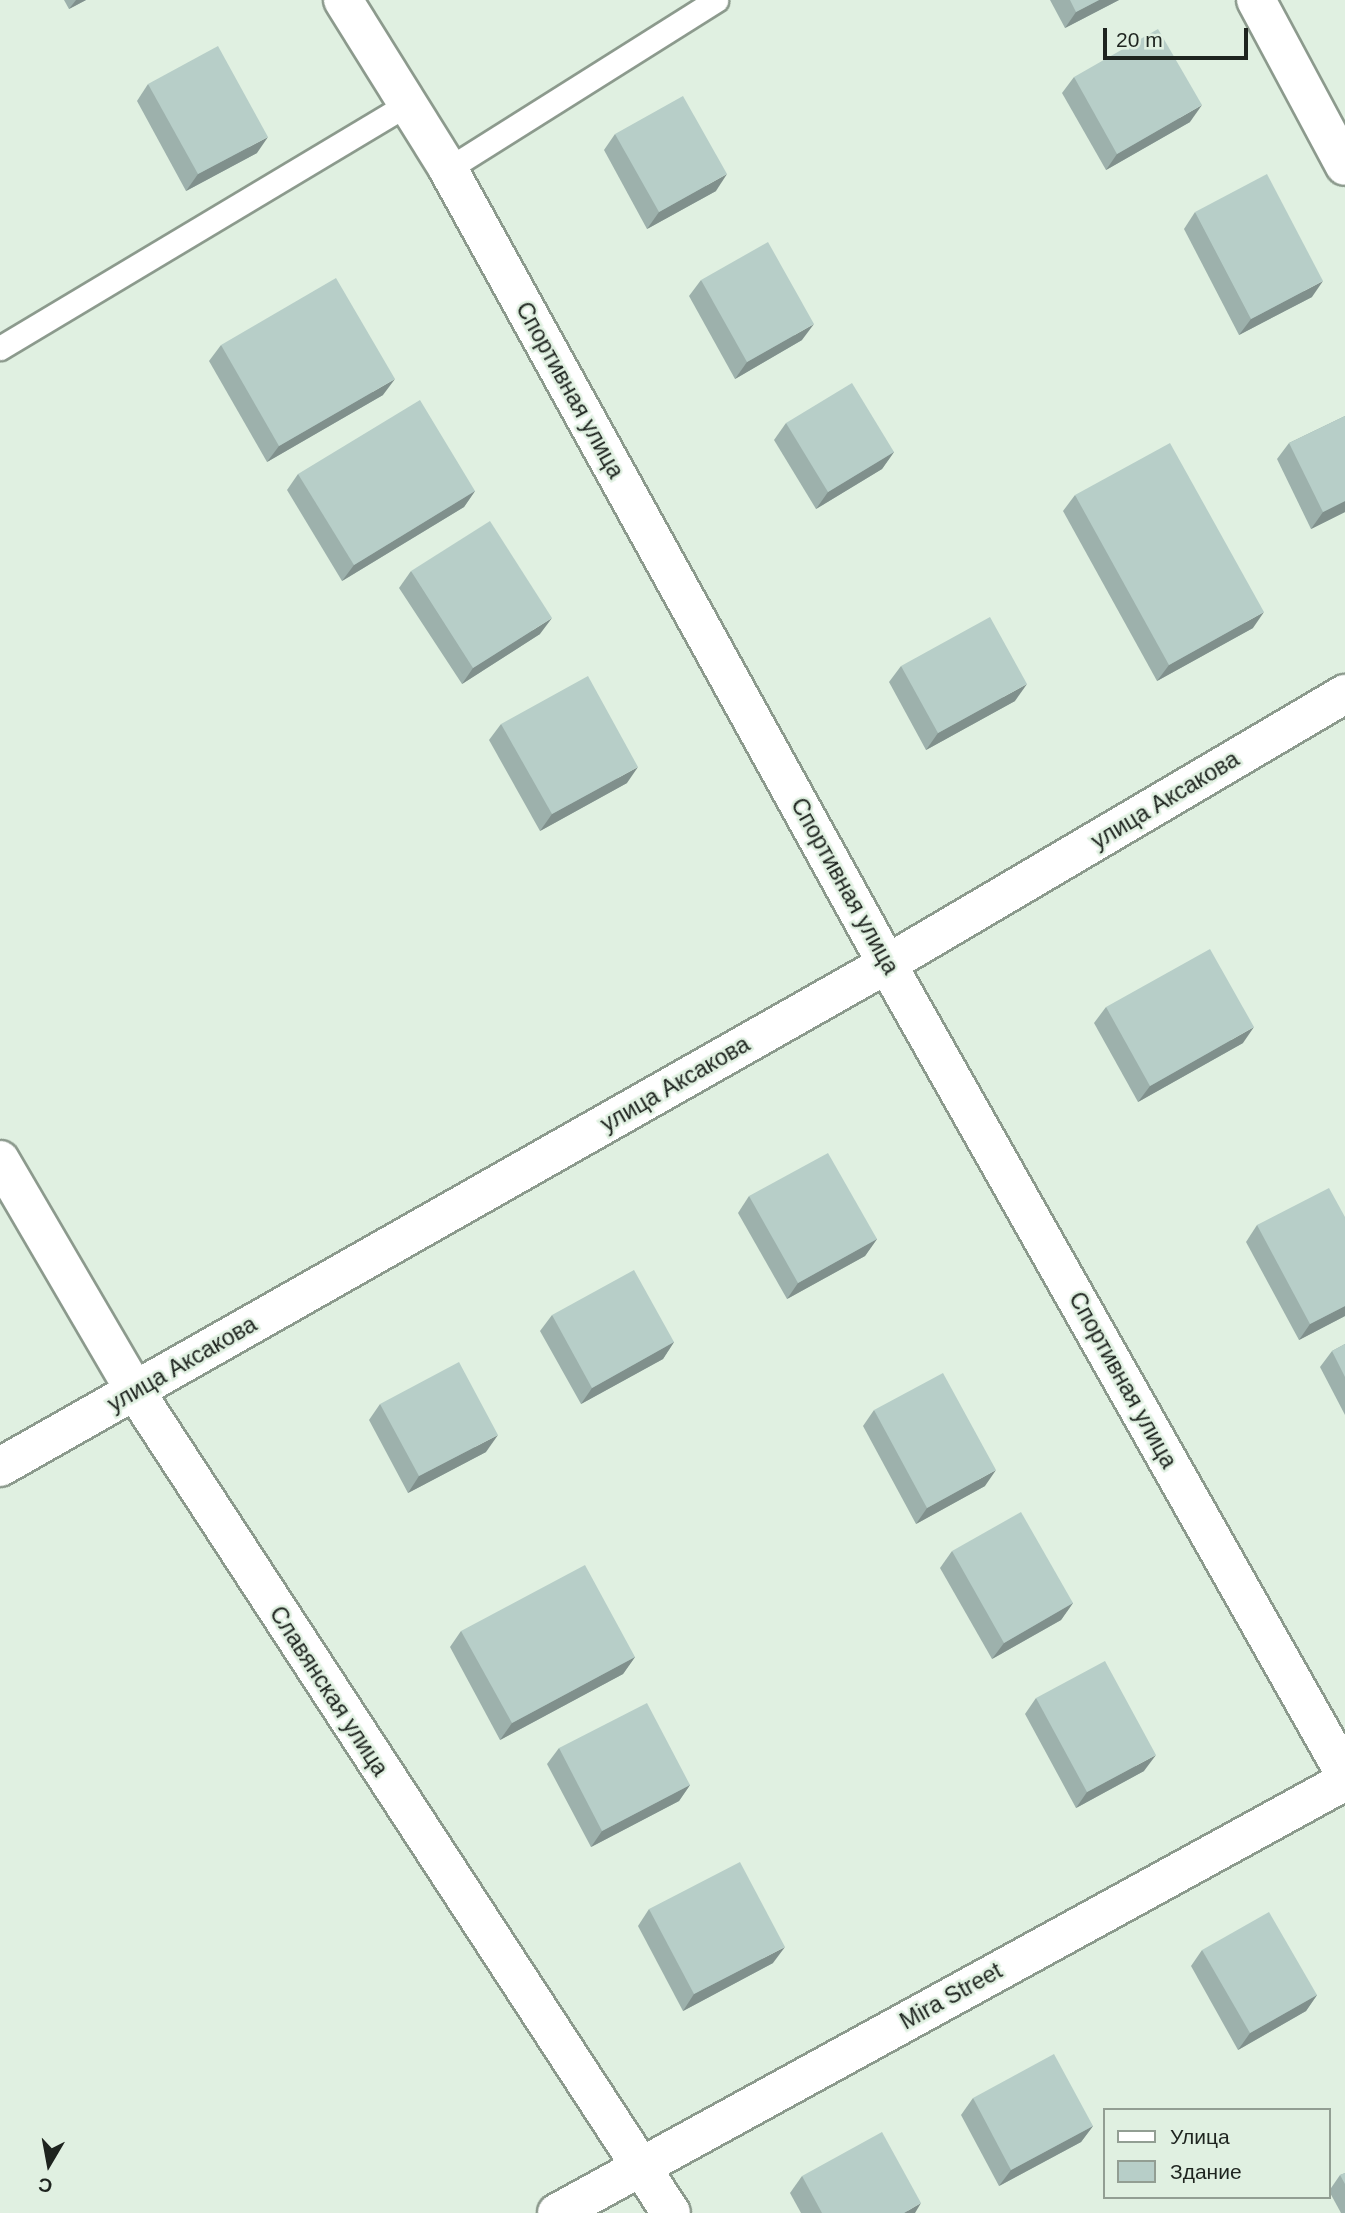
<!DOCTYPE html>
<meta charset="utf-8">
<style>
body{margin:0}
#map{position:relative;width:1345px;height:2213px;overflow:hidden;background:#e0f0e1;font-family:Arial,sans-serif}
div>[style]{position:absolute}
.roads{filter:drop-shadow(2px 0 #8c9a8d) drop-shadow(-2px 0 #8c9a8d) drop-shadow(0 2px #8c9a8d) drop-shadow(0 -2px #8c9a8d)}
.service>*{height:23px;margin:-11.5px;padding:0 11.5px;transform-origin:11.5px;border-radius:11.5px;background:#fff}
.minor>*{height:38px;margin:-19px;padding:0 19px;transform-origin:19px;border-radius:19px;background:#fff}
.wall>*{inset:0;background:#9db1ac}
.shaded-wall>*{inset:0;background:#80908c}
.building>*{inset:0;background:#b7cec8}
span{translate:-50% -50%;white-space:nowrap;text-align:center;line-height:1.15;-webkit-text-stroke:5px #e0f0e1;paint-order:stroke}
.street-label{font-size:23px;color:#1e241f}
.legend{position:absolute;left:1103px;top:2108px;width:228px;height:91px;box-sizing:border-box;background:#e0f0e1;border:2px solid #929e93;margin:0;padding:9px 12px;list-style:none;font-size:21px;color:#1e241f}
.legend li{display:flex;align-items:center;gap:14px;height:35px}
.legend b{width:35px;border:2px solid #929e93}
.north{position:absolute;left:14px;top:2129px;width:70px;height:70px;-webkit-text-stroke:5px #e0f0e1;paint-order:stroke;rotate:190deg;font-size:19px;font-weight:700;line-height:28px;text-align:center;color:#1e241f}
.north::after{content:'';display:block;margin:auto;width:24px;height:32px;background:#1e241f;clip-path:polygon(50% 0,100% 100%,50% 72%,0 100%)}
.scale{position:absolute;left:1103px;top:28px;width:145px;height:32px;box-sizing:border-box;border:4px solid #1e241f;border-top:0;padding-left:9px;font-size:21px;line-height:24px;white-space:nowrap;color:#1e241f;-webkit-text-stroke:5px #e0f0e1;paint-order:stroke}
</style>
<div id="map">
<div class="roads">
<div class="service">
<i style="left:448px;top:169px;width:317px;rotate:-32.2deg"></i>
<i style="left:0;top:348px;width:475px;rotate:-30.9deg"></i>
</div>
<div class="minor">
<i style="left:343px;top:0;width:199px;rotate:58.1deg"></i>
<i style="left:448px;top:169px;width:908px;rotate:61.09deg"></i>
<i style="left:887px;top:964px;width:931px;rotate:60.51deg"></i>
<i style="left:1256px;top:0;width:188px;rotate:61.8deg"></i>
<i style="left:0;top:1160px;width:268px;rotate:59.7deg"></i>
<i style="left:135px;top:1391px;width:981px;rotate:56.89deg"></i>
<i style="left:0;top:1467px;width:1020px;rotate:-29.56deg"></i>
<i style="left:887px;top:964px;width:532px;rotate:-30.52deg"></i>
<i style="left:557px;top:2213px;width:899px;rotate:-28.73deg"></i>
</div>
</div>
<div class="wall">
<i style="clip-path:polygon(64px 0,86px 0,69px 9px)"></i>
<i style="clip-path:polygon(1050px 0,1119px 0,1065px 28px)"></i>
<i style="clip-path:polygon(1074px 77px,1190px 122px,1106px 170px,1062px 93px)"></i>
<i style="clip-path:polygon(148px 84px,257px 153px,186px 191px,137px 101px)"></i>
<i style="clip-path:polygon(615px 134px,716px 191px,647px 229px,604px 150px)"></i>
<i style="clip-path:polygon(1195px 212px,1312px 297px,1239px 335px,1184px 229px)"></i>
<i style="clip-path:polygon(701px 280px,802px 340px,735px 379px,689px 296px)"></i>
<i style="clip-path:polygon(221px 345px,383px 395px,267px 462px,209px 361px)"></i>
<i style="clip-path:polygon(1345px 416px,1345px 512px,1311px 529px,1277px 459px,1289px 443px)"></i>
<i style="clip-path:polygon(786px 423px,894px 452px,882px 469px,816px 509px,774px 440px)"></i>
<i style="clip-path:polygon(298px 474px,475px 491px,464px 507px,342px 581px,287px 490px)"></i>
<i style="clip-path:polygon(1075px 495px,1253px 628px,1157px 681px,1063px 511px)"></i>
<i style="clip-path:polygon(411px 571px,540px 634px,462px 684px,399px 588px)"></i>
<i style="clip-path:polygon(901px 666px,1015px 701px,926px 750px,889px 682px)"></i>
<i style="clip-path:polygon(501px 724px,627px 783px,540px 831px,489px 740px)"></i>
<i style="clip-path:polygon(1106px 1007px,1243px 1043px,1138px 1102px,1094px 1023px)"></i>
<i style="clip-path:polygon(749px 1196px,877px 1239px,865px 1256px,787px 1299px,738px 1213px)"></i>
<i style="clip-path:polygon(1345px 1217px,1345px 1316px,1299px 1340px,1246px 1242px,1257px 1225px)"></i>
<i style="clip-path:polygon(552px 1315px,674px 1342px,663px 1359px,581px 1404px,540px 1331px)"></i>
<i style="clip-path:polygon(1345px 1344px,1345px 1415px,1320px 1367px,1332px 1351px)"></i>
<i style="clip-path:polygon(380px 1404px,486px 1452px,408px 1493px,369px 1420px)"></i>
<i style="clip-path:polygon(874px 1410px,985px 1486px,916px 1524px,863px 1426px)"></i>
<i style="clip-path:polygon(952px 1551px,1073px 1603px,1061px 1620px,992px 1659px,940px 1568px)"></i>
<i style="clip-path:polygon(461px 1631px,635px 1657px,623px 1674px,500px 1740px,450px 1647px)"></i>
<i style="clip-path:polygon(1036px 1698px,1144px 1771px,1076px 1808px,1025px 1714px)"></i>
<i style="clip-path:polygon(559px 1748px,690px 1785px,679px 1801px,591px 1847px,547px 1764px)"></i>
<i style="clip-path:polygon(649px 1909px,773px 1963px,683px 2011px,638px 1926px)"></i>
<i style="clip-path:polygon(1202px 1950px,1317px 1995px,1306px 2011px,1238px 2050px,1191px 1966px)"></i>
<i style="clip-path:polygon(973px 2098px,1093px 2126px,1081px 2142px,999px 2186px,961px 2115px)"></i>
<i style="clip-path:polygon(1345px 2173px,1345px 2213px,1341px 2213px,1329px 2191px,1340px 2175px)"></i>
<i style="clip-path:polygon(802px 2176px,915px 2213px,801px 2213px,790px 2193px)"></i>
</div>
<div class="shaded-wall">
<i style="clip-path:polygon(76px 0,86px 0,69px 9px)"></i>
<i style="clip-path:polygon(1099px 0,1119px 0,1065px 28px,1076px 12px)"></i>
<i style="clip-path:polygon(1202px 105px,1190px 122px,1106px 170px,1117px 154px)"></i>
<i style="clip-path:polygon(268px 137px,257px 153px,186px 191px,198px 174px)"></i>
<i style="clip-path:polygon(727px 174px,716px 191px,647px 229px,659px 212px)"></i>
<i style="clip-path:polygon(1323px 281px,1312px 297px,1239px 335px,1251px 319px)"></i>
<i style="clip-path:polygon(814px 324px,802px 340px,735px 379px,747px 362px)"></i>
<i style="clip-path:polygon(395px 379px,383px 395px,267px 462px,279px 446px)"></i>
<i style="clip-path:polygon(894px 452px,882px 469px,816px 509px,828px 492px)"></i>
<i style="clip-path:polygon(475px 491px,464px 507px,342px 581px,354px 565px)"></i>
<i style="clip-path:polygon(1345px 501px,1345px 512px,1311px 529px,1323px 512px)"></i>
<i style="clip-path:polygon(1264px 612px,1253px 628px,1157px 681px,1169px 665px)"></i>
<i style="clip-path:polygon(552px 618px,540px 634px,462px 684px,473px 668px)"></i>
<i style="clip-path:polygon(1027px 684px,1015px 701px,926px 750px,938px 733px)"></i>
<i style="clip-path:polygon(638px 767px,627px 783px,540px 831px,552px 814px)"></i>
<i style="clip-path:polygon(1254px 1027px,1243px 1043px,1138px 1102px,1150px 1086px)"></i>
<i style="clip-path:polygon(877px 1239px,865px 1256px,787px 1299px,798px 1283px)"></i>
<i style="clip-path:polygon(1345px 1306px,1345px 1316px,1299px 1340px,1310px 1324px)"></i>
<i style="clip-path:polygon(674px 1342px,663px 1359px,581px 1404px,592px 1388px)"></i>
<i style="clip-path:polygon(498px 1435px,486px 1452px,408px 1493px,419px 1476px)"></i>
<i style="clip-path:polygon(996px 1470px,985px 1486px,916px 1524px,927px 1508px)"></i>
<i style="clip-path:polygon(1073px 1603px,1061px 1620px,992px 1659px,1004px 1643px)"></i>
<i style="clip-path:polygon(635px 1657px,623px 1674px,500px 1740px,512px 1723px)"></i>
<i style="clip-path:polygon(1156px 1755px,1144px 1771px,1076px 1808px,1087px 1792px)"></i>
<i style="clip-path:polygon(690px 1785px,679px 1801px,591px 1847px,602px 1831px)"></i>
<i style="clip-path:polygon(785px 1947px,773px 1963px,683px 2011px,694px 1994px)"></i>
<i style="clip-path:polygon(1317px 1995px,1306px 2011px,1238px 2050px,1250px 2033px)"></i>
<i style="clip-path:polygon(1093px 2126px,1081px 2142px,999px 2186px,1011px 2170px)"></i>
<i style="clip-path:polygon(921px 2203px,915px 2213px,904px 2213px)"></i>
</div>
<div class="building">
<i style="clip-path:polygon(1070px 0,1099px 0,1076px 12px)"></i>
<i style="clip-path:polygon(1158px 29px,1202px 105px,1117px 154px,1074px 77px)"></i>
<i style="clip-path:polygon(218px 46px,268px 137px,198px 174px,148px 84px)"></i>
<i style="clip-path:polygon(683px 96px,727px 174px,659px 212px,615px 134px)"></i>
<i style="clip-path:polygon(1267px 174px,1323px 281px,1251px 319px,1195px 212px)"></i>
<i style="clip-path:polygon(768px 242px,814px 324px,747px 362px,701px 280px)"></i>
<i style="clip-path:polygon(336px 278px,395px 379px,279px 446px,221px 345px)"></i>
<i style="clip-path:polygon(852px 383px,894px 452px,828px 492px,786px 423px)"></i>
<i style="clip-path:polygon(420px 400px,475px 491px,354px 565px,298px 474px)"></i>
<i style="clip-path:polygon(1345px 416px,1345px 501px,1323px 512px,1289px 443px)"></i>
<i style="clip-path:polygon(1170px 443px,1264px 612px,1169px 665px,1075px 495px)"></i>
<i style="clip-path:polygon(490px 521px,552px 618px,473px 668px,411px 571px)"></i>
<i style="clip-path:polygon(990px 617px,1027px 684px,938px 733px,901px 666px)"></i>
<i style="clip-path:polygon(588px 676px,638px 767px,552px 814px,501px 724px)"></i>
<i style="clip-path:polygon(1210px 949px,1254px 1027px,1150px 1086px,1106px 1007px)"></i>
<i style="clip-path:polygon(828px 1153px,877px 1239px,798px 1283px,749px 1196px)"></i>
<i style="clip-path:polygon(1329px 1188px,1345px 1217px,1345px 1306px,1310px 1324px,1257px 1225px)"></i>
<i style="clip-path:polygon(634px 1270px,674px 1342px,592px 1388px,552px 1315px)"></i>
<i style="clip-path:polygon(1345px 1344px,1345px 1377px,1332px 1351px)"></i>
<i style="clip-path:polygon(459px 1362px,498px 1435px,419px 1476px,380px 1404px)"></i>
<i style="clip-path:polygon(943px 1373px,996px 1470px,927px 1508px,874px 1410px)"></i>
<i style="clip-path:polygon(1021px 1512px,1073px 1603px,1004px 1643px,952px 1551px)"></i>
<i style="clip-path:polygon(585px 1565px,635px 1657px,512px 1723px,461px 1631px)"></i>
<i style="clip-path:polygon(1105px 1661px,1156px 1755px,1087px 1792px,1036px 1698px)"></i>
<i style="clip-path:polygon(647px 1703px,690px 1785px,602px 1831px,559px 1748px)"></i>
<i style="clip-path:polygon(740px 1862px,785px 1947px,694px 1994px,649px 1909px)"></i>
<i style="clip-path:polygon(1269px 1912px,1317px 1995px,1250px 2033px,1202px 1950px)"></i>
<i style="clip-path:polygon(1054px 2054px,1093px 2126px,1011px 2170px,973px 2098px)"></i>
<i style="clip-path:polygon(882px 2132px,921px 2203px,904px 2213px,822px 2213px,802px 2176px)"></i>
<i style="clip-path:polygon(1345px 2173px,1345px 2184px,1340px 2175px)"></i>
</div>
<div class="street-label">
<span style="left:570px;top:390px;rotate:61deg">Спортивная улица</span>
<span style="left:1165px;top:800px;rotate:-31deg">улица Аксакова</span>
<span style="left:845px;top:886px;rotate:61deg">Спортивная улица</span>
<span style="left:675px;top:1084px;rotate:-30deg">улица Аксакова</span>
<span style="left:182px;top:1364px;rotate:-30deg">улица Аксакова</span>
<span style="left:1123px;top:1380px;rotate:61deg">Спортивная улица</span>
<span style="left:329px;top:1691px;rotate:57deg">Славянская улица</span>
<span style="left:951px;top:1996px;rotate:-29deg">Mira Street</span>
</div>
<ul class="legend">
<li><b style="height:9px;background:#fff"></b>Улица</li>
<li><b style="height:19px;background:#b7cec8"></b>Здание</li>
</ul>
<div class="north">С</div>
<div class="scale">20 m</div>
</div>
